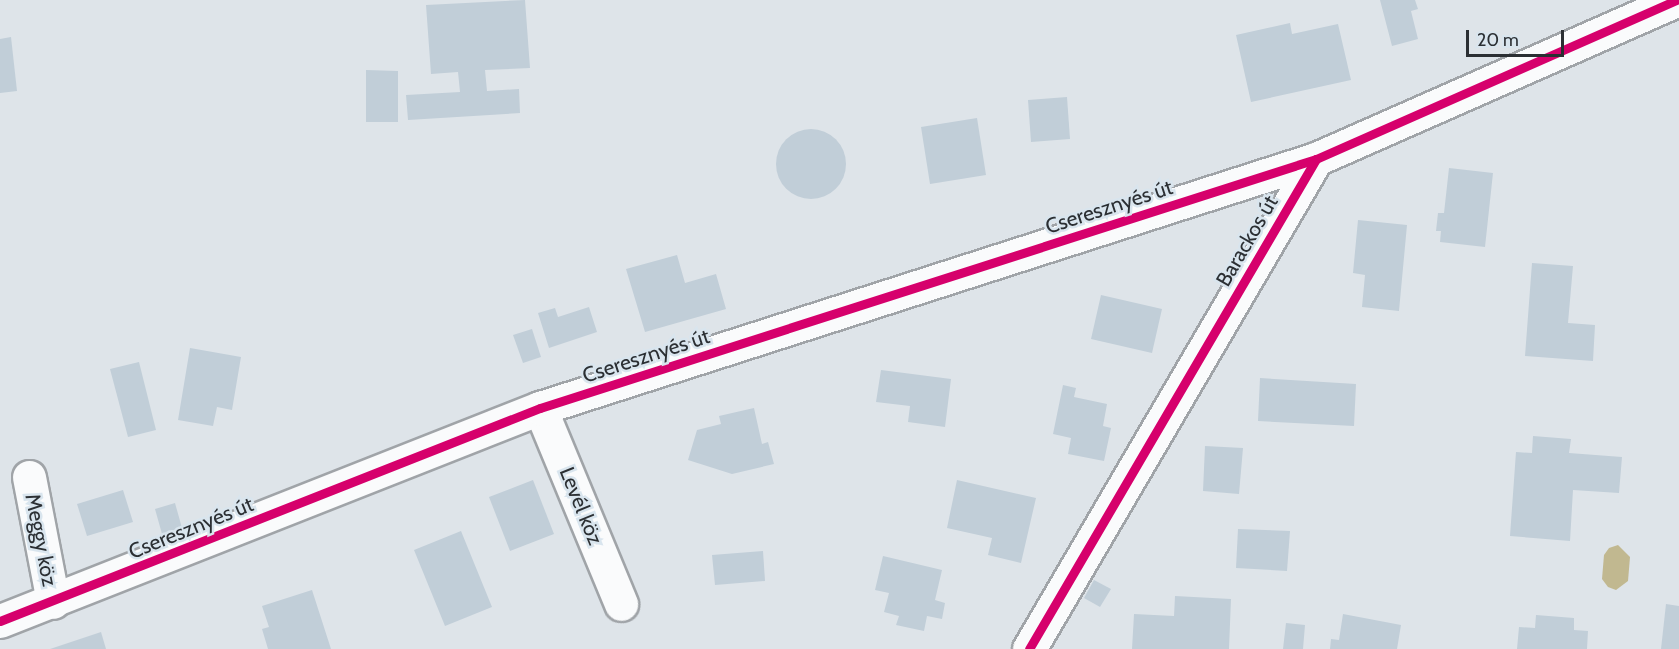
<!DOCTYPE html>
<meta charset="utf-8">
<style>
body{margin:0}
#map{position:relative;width:1679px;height:649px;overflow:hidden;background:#dee4e9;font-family:Cabin,sans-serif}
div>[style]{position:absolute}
.water>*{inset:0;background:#c1b890}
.building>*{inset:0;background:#c1ced8}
.round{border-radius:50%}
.roads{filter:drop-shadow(2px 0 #a0a4a8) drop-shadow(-2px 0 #a0a4a8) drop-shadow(0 2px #a0a4a8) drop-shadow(0 -2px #a0a4a8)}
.minor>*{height:33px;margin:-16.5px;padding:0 16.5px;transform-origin:16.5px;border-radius:16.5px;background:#fafbfc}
.cycleway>*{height:9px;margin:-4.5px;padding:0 4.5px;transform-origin:4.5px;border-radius:4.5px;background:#d6006c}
span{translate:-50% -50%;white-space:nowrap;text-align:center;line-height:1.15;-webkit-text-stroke:5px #d9e5ee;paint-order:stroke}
.street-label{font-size:21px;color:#2b2f33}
.scale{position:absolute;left:1466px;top:30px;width:98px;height:27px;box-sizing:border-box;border:3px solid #2b2f33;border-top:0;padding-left:8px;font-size:18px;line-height:21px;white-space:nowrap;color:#2b2f33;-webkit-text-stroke:4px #d9e5ee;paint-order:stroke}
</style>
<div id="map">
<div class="water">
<i style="clip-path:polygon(1618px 545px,1630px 557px,1628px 581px,1616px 590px,1608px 587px,1602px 579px,1604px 555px,1609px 548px)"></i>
</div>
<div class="building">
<i style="clip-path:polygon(525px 0,530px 68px,485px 70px,487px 91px,519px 89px,520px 113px,408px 120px,406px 95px,460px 92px,458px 72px,431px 74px,426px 5px)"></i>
<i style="clip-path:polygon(1380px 0,1415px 0,1418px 9px,1411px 11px,1418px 39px,1392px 46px)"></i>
<i style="clip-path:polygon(1290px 23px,1292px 34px,1338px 24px,1351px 80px,1251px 102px,1236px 35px)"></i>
<i style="clip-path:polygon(11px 37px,17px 91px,0 93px,0 39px)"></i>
<i style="clip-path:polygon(366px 70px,398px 71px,398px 122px,366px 122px)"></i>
<i style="clip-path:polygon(1067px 97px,1070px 139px,1031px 142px,1028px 100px)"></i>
<i style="clip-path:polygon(977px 118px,986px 175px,930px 184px,921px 127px)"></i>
<i class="round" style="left:776px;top:129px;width:70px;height:70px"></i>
<i style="clip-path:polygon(1449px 168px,1493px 173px,1485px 247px,1440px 242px,1441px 231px,1436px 231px,1438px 213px,1444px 213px)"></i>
<i style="clip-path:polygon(1358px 220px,1407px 225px,1399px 311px,1362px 307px,1365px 275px,1353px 273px)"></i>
<i style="clip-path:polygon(677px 255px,685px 283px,716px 274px,726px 309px,645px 332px,626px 269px)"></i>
<i style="clip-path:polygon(1532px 263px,1573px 266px,1568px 323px,1595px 325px,1593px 361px,1525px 356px)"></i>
<i style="clip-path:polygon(1101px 295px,1162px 309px,1152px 353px,1091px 339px)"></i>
<i style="clip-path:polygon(589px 307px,597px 332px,549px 348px,538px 313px,555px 308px,558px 317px)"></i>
<i style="clip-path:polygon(532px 329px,541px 357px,523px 363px,513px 335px)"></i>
<i style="clip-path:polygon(190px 348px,241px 357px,232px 410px,217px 407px,213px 426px,178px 420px)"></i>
<i style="clip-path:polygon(139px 362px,156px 430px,128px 437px,110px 369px)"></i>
<i style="clip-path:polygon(881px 370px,951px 379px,945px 427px,908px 422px,910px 406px,876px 402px)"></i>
<i style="clip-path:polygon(1260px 378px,1356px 384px,1354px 426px,1258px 421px)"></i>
<i style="clip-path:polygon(1063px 385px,1076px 388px,1074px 397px,1107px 404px,1103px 426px,1111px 428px,1104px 461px,1068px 454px,1071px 438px,1053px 434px)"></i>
<i style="clip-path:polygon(754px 408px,762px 444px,768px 442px,774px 464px,732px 474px,688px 460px,697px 430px,721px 424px,719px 416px)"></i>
<i style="clip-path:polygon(1533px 436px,1571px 439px,1569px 453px,1622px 457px,1619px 493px,1573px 490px,1570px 541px,1510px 536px,1516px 452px,1532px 453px)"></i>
<i style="clip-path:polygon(1205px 446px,1243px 448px,1239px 494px,1203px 491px)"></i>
<i style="clip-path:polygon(533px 480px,554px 534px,510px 551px,489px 497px)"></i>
<i style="clip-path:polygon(957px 480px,1036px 498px,1021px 563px,988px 555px,992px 538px,947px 528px)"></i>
<i style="clip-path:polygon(123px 490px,133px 522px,87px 536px,77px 504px)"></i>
<i style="clip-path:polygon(175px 503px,182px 528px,162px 534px,155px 509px)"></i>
<i style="clip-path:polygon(1238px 529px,1290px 531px,1287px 571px,1236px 568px)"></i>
<i style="clip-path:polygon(461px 531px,492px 607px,445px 626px,414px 550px)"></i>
<i style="clip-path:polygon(763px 551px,765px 581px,715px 585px,712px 555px)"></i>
<i style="clip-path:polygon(883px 556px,942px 570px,935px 600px,945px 603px,942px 619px,927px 616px,924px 631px,896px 625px,899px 616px,884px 612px,889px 593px,875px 590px)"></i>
<i style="clip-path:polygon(1094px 580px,1111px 589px,1100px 607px,1084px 598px)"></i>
<i style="clip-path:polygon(312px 590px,331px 649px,268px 649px,262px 629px,269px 627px,262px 606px)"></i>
<i style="clip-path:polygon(1175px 596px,1231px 599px,1229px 649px,1132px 649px,1134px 614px,1174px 616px)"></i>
<i style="clip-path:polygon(1666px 604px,1679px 606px,1679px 649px,1661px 649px)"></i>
<i style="clip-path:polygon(1343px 614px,1401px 625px,1397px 649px,1330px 649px,1331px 639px,1339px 640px)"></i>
<i style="clip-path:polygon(1536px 615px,1574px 618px,1574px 630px,1588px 631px,1587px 649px,1517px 649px,1519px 627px,1535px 628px)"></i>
<i style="clip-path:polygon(1286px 623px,1305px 625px,1303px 649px,1283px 649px)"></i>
<i style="clip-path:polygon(101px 632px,106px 649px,50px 649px)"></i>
</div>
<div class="roads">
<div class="minor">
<i style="left:540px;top:408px;width:212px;rotate:67.5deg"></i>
<i style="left:29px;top:477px;width:127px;rotate:79.1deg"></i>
<i style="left:0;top:621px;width:580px;rotate:-21.53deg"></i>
<i style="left:540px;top:408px;width:815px;rotate:-17.79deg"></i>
<i style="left:1029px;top:649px;width:568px;rotate:-59.64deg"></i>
<i style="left:1316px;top:159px;width:394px;rotate:-23.8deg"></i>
</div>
</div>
<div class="cycleway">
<i style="left:0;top:621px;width:580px;rotate:-21.53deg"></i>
<i style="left:540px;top:408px;width:815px;rotate:-17.79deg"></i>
<i style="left:1029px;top:649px;width:568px;rotate:-59.64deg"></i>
<i style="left:1316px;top:159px;width:394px;rotate:-23.8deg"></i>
</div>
<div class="street-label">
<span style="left:1109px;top:207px;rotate:-18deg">Cseresznyés út</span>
<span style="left:1247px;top:241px;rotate:-60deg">Barackos út</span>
<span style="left:646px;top:356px;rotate:-18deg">Cseresznyés út</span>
<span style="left:581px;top:506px;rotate:68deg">Levél köz</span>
<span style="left:191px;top:528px;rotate:-22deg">Cseresznyés út</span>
<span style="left:41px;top:540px;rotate:79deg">Meggy köz</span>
</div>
<div class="scale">20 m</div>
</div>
